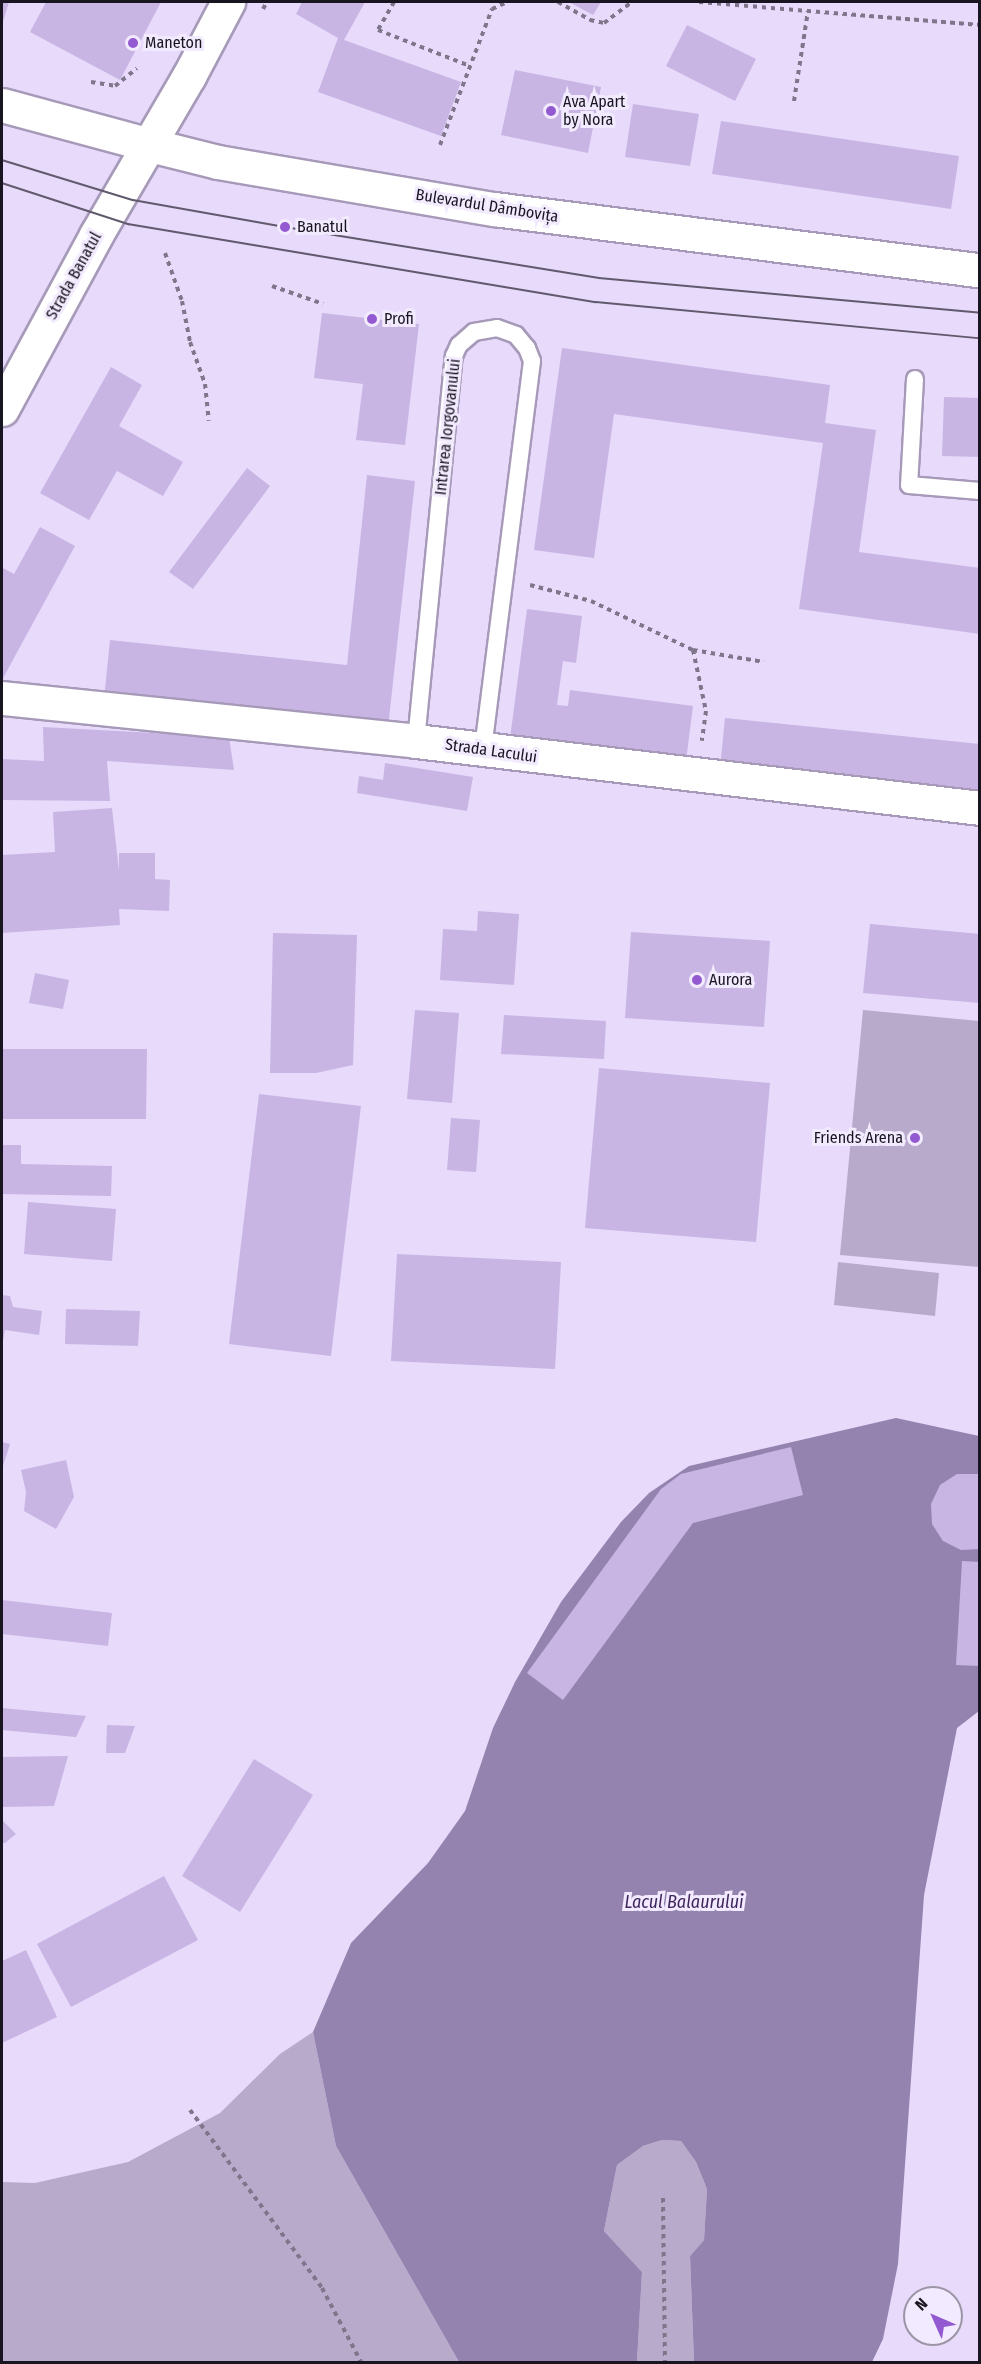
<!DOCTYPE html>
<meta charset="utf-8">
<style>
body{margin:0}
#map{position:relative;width:981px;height:2364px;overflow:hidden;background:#e7dafb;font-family:"Fira Sans Condensed",sans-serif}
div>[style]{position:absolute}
.green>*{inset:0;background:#b7aaca}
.water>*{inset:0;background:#9583af}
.building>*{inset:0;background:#c8b5e4}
.path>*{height:4px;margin-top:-2px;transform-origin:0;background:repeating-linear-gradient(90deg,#7f768c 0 4.5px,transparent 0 9px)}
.roads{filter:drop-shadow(2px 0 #a79ab9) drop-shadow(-2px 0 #a79ab9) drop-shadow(0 2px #a79ab9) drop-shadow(0 -2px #a79ab9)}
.service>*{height:16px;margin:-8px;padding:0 8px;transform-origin:8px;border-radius:8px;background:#fff}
.minor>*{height:33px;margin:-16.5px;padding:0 16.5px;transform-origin:16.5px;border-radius:16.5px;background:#fff}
.tertiary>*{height:33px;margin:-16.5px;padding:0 16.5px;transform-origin:16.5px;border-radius:16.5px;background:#fff}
.secondary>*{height:33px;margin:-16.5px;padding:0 16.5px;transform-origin:16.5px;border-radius:16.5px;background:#fff}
.tram>*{height:1.5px;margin:-0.75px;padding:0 0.75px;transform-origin:0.75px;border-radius:0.75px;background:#615a6d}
.dots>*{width:16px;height:16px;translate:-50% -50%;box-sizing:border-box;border:3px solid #f2eafe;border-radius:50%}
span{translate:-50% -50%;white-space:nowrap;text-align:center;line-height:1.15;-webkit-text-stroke:6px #f2eafe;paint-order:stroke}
.poi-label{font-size:16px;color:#191520}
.left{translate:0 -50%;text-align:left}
.right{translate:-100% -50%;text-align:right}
.street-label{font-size:16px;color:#191520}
.water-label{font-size:18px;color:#40255d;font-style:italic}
.frame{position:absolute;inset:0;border:3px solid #191520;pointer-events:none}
.north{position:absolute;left:903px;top:2286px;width:60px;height:60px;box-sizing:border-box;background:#f2eafe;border:2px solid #9b95a5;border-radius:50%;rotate:315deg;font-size:16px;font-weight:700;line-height:24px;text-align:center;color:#191520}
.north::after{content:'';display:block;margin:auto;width:21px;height:27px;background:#9359d1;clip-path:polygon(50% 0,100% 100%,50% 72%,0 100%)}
</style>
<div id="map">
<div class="green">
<i style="clip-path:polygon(863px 1010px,979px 1021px,979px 1267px,840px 1255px)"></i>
<i style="clip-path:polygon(838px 1262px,939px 1273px,935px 1316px,834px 1305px)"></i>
<i style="clip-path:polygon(313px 2032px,336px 2146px,459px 2362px,2px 2362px,2px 2182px,35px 2183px,128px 2162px,220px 2113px,280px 2054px)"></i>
<i style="clip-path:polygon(662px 2140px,681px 2141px,696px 2162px,707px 2189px,704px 2240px,690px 2256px,694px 2362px,637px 2362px,642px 2272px,604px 2231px,617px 2165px,643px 2146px)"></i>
</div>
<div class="water">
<i style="clip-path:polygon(896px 1418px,979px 1436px,979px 1711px,957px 1728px,924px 1895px,898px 2264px,883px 2339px,872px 2362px,694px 2362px,690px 2256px,704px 2240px,707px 2189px,696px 2162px,681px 2141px,662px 2140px,643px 2146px,617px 2165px,604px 2231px,642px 2272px,637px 2362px,459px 2362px,336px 2146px,313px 2032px,351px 1943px,428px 1863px,465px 1811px,493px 1728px,515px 1682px,561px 1602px,621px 1522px,649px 1493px,689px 1466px)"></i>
</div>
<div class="building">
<i style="clip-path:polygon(2px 2px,9px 2px,2px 25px)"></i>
<i style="clip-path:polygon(46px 2px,161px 2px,120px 80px,30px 32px)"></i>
<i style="clip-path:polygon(302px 2px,365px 2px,344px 40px,461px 82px,441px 136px,318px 92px,338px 38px,296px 14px)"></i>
<i style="clip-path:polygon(569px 2px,601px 2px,593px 15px)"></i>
<i style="clip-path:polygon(687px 25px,756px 59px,735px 101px,666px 66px)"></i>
<i style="clip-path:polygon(515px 70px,601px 87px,588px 153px,501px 135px)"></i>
<i style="clip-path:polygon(633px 104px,699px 114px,690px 166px,625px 157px)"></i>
<i style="clip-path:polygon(721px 121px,959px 156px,951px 209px,712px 174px)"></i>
<i style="clip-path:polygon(322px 313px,419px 324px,405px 445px,356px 440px,363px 384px,314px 378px)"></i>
<i style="clip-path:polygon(562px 348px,830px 385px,825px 423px,876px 430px,859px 552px,980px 568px,980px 634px,799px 609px,823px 443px,614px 414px,594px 558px,534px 550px)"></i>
<i style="clip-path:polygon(111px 367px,142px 385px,119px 426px,183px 462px,163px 496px,117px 471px,89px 520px,40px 493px)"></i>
<i style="clip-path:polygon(944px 397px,980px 398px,980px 457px,942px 456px)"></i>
<i style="clip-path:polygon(247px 468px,270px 486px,193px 589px,169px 572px)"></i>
<i style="clip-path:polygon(367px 475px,415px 481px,388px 728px,104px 699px,110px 640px,347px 665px)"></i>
<i style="clip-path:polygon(40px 527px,75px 546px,2px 680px,2px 571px,3px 568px,14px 574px)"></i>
<i style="clip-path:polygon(527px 609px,582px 616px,576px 663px,563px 661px,557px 705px,568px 706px,570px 690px,693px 706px,685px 769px,509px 746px)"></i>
<i style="clip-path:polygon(725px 718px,980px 744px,980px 794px,720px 768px)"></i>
<i style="clip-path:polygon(43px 727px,229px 737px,234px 770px,107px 761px,110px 801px,2px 800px,2px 759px,44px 761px)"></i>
<i style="clip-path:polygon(385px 763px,473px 777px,467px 811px,357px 793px,359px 776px,383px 780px)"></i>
<i style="clip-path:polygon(112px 808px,119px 871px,119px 853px,155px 853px,155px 879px,170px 880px,169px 911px,119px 909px,120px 925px,2px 933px,2px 855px,55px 852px,53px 812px)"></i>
<i style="clip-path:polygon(478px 911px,519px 914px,514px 985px,440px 980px,443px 929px,477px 931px)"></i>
<i style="clip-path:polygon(870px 924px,980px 934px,980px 1003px,863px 993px)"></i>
<i style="clip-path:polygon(631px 932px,770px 941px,764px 1027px,625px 1018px)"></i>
<i style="clip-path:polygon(273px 933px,357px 935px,353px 1065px,316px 1073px,270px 1073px)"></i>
<i style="clip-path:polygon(35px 973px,69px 980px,63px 1009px,29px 1003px)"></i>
<i style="clip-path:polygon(415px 1010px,459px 1013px,452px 1103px,407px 1099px)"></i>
<i style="clip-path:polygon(504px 1015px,606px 1021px,604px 1059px,501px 1054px)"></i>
<i style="clip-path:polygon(2px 1049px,147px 1049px,146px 1119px,2px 1119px)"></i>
<i style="clip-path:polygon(599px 1068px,770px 1083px,756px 1242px,585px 1228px)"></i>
<i style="clip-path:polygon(259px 1094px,361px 1106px,331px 1356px,229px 1344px)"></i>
<i style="clip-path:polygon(451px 1118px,480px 1120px,476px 1172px,447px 1170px)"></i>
<i style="clip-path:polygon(2px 1145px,21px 1145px,21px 1164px,112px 1166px,111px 1196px,2px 1194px)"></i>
<i style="clip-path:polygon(28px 1202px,116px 1209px,112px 1261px,24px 1254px)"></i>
<i style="clip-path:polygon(397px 1254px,561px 1262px,555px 1369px,391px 1361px)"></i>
<i style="clip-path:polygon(2px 1295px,10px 1296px,13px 1307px,42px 1311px,39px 1335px,5px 1330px,2px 1346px)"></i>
<i style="clip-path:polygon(66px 1309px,140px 1311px,138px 1346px,65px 1344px)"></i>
<i style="clip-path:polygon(2px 1442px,10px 1444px,2px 1469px)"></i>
<i style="clip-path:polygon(791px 1447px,803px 1495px,693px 1523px,563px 1700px,527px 1673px,661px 1489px,681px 1474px)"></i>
<i style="clip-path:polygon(66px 1460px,74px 1497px,56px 1529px,24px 1511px,26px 1492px,21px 1470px)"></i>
<i style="clip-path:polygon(957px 1474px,980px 1474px,980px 1549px,961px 1550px,943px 1541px,932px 1524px,931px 1504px,940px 1485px)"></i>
<i style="clip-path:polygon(962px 1561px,980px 1562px,980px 1666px,956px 1665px)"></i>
<i style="clip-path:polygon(2px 1600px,112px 1613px,108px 1646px,2px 1634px)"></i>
<i style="clip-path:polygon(2px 1708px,86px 1716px,76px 1737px,2px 1730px)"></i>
<i style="clip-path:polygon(107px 1725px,135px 1726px,125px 1753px,106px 1753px)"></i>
<i style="clip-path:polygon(68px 1756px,54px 1806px,2px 1807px,2px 1757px)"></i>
<i style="clip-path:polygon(254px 1759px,313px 1795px,240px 1912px,182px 1876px)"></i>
<i style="clip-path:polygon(2px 1820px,16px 1834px,5px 1843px,2px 1843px)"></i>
<i style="clip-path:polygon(164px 1876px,198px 1940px,71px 2007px,37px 1944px)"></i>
<i style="clip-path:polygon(26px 1950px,57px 2017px,2px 2043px,2px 1961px)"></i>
</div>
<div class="path">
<i style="left:394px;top:2px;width:32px;rotate:120deg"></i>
<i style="left:378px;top:30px;width:99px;rotate:21.4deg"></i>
<i style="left:558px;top:2px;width:37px;rotate:29deg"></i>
<i style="left:590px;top:20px;width:14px;rotate:12deg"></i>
<i style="left:604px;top:23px;width:35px;rotate:-37deg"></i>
<i style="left:699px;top:2px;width:282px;rotate:4.7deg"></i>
<i style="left:263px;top:9px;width:8px;rotate:-60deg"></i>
<i style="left:91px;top:82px;width:24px;rotate:9deg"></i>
<i style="left:115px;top:86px;width:28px;rotate:-39deg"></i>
<i style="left:794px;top:101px;width:91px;rotate:-81.2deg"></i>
<i style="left:440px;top:145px;width:146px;rotate:-69.1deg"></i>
<i style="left:492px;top:9px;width:17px;rotate:-25deg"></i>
<i style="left:165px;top:253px;width:51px;rotate:70.5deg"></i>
<i style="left:182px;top:301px;width:42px;rotate:79deg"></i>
<i style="left:190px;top:342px;width:45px;rotate:70.3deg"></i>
<i style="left:205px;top:384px;width:37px;rotate:84deg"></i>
<i style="left:272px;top:286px;width:54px;rotate:19.4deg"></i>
<i style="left:530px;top:585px;width:63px;rotate:14.7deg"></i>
<i style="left:591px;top:601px;width:113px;rotate:25.7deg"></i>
<i style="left:693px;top:650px;width:72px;rotate:9.6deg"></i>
<i style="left:693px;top:650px;width:62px;rotate:78deg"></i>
<i style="left:706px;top:711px;width:30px;rotate:98deg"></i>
<i style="left:190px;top:2110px;width:222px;rotate:53.4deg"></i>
<i style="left:322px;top:2288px;width:84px;rotate:62.2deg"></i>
<i style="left:663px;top:2198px;width:164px;rotate:89.3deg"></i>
</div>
<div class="roads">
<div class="service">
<i style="left:915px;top:379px;width:106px;rotate:93.2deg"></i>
<i style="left:909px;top:485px;width:71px;rotate:4.8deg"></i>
<i style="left:416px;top:741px;width:387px;rotate:-84.4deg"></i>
<i style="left:454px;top:356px;width:12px;rotate:-66deg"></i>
<i style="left:459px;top:345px;width:20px;rotate:-41deg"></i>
<i style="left:474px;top:332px;width:23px;rotate:-10deg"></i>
<i style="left:497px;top:328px;width:20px;rotate:20deg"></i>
<i style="left:516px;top:335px;width:17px;rotate:50deg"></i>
<i style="left:527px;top:348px;width:14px;rotate:69deg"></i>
<i style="left:532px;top:361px;width:391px;rotate:97.2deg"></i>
</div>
<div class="minor">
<i style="left:2px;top:698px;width:416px;rotate:5.9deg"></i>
<i style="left:416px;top:741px;width:568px;rotate:6.77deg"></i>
</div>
<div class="tertiary">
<i style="left:2px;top:105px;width:153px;rotate:15.1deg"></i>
</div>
<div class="secondary">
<i style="left:150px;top:145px;width:70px;rotate:14deg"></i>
<i style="left:218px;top:162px;width:280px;rotate:9.7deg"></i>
<i style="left:494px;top:209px;width:490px;rotate:7.2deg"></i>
<i style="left:2px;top:409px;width:198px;rotate:-61.6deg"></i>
<i style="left:96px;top:235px;width:184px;rotate:-59.7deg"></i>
<i style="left:189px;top:76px;width:84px;rotate:-62.2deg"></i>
</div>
</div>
<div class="tram">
<i style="left:2px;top:160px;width:137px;rotate:17deg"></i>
<i style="left:133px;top:200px;width:154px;rotate:10.1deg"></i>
<i style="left:285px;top:227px;width:318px;rotate:9.2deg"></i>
<i style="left:599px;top:278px;width:383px;rotate:5.2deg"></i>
<i style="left:2px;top:183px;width:133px;rotate:18deg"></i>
<i style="left:128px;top:224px;width:474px;rotate:9.5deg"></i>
<i style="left:596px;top:302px;width:386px;rotate:5.4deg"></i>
</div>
<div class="dots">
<i style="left:133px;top:43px;background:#9359d1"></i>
<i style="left:551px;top:111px;background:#9359d1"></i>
<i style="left:285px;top:227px;background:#9359d1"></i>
<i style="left:372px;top:319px;background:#9359d1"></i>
<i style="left:697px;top:980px;background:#9359d1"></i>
<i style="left:915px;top:1138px;background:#9359d1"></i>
</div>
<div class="poi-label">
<span class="left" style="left:145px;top:43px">Maneton</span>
<span class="left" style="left:563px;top:111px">Ava Apart<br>by Nora</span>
<span class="left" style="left:297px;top:227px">Banatul</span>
<span class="left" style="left:384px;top:319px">Profi</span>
<span class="left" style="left:709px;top:980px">Aurora</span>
<span class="right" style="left:903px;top:1138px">Friends Arena</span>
</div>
<div class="street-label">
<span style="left:487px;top:206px;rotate:9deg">Bulevardul Dâmbovița</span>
<span style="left:74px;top:276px;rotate:-61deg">Strada Banatul</span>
<span style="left:448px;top:427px;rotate:-84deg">Intrarea Iorgovanului</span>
<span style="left:491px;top:751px;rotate:8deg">Strada Lacului</span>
</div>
<div class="water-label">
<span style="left:684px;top:1902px">Lacul Balaurului</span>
</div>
<div class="frame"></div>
<div class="north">N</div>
</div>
